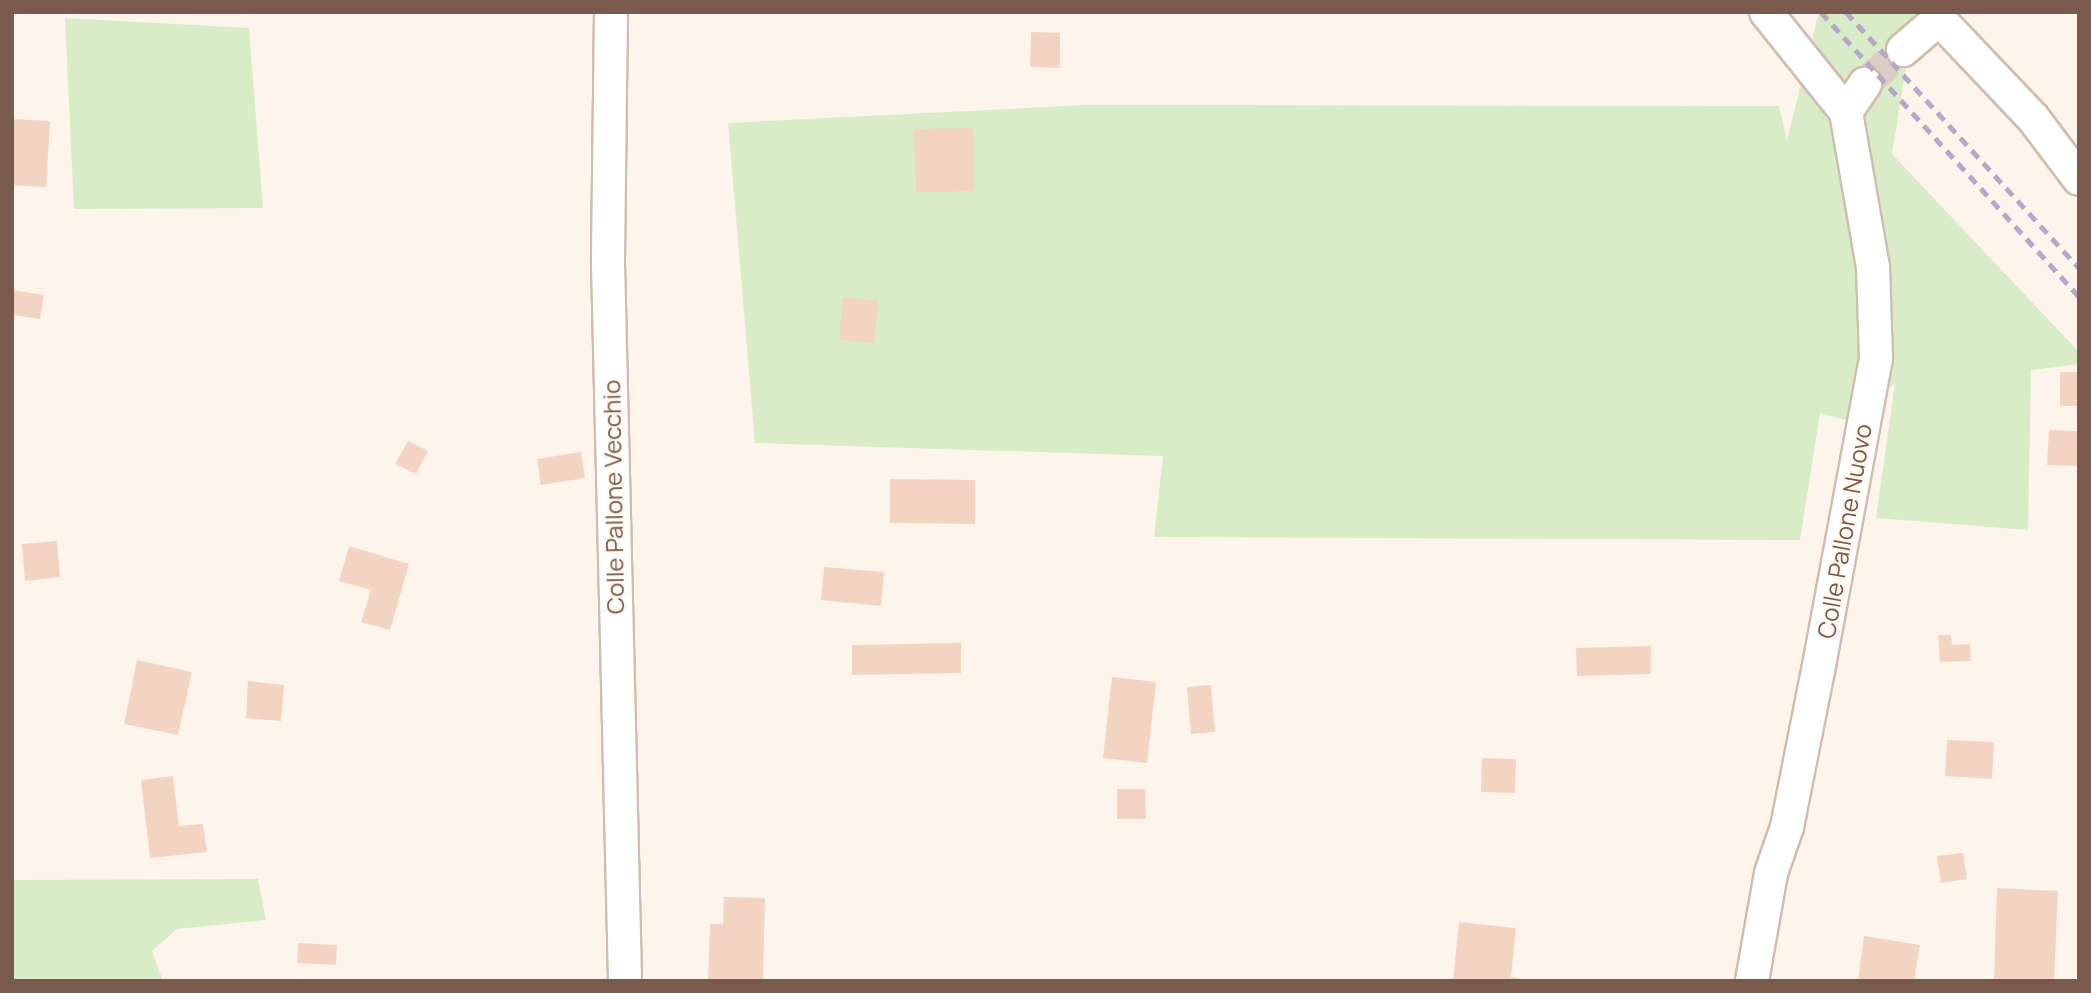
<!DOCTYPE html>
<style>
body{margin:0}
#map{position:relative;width:2091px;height:993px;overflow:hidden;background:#fdf5eb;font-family:Manrope,sans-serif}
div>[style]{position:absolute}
.green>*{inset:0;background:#d8ecc8}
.building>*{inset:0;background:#f3d3c2}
.minor-tunnel>*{height:32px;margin-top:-16px;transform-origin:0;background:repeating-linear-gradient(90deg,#dccec3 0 32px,transparent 0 48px)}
.roads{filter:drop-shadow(2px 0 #d1bcaf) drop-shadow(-2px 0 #d1bcaf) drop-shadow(0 2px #d1bcaf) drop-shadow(0 -2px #d1bcaf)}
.minor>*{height:32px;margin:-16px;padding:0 16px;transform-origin:16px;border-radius:16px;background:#fff}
.rail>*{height:5px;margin-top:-2.5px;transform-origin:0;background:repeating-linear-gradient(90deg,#b8a7c9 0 10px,transparent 0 17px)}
span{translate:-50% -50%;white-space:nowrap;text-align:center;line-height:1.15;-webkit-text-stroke:5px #fff9f2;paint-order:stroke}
.street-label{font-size:24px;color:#7a5a4c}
.frame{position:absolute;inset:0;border:14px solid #7a5a4c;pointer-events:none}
</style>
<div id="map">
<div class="green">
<i style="clip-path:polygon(1819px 12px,1915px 12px,1892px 154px,2079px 352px,2079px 364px,2031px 370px,2028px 530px,1876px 518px,1895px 383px,1852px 422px,1820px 413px,1800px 540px,1154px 537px,1163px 456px,755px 443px,728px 123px,1085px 105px,1779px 106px,1787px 140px)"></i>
<i style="clip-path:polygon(65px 18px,249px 28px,263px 208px,74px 209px)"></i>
<i style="clip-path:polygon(258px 879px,266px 920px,177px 929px,152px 951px,163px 981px,12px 981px,12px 880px)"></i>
</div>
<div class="building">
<i style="clip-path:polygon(1031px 32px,1060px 33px,1060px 68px,1030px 67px)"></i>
<i style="clip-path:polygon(12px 119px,50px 121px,46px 187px,12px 185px)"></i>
<i style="clip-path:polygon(973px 128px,974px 191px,916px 192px,914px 129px)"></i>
<i style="clip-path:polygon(12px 290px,44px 295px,40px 319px,12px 315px)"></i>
<i style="clip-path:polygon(843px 297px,878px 301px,874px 343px,839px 340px)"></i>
<i style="clip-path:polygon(2060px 372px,2079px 372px,2079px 406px,2060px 406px)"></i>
<i style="clip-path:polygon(2049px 430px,2079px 431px,2079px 466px,2047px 465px)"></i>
<i style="clip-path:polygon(408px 441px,428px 451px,416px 474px,395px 464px)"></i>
<i style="clip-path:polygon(581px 452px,585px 478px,541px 485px,537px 459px)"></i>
<i style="clip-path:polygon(890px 479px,975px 480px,975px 524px,890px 523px)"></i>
<i style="clip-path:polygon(57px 541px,60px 577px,25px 581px,22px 544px)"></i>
<i style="clip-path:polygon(349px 546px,409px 564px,390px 630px,361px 622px,371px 590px,339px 581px)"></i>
<i style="clip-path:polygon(824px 567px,884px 572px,881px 606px,821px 600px)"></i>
<i style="clip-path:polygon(1938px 635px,1951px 635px,1952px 645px,1970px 644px,1971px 661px,1940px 662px)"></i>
<i style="clip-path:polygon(961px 643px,961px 673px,852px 675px,852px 645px)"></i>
<i style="clip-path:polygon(1651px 646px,1651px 674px,1577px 676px,1576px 648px)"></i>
<i style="clip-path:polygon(137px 660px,192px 672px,178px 735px,124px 724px)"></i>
<i style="clip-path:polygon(1112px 677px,1156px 682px,1147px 763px,1103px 758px)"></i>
<i style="clip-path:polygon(248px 681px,284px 685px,281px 721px,246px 718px)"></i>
<i style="clip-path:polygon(1211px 685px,1215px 732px,1191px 734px,1187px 687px)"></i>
<i style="clip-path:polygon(1947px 740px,1994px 742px,1992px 779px,1945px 776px)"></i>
<i style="clip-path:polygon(1482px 758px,1516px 759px,1515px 793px,1481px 792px)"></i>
<i style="clip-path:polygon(173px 776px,179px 826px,203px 824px,207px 852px,150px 858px,141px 780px)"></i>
<i style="clip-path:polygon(1117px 789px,1145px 789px,1146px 819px,1117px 819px)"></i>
<i style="clip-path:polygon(1963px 853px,1967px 879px,1941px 883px,1937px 856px)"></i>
<i style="clip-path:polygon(1997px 888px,2058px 891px,2054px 981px,1994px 981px)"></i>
<i style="clip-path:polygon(724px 897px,765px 898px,763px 981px,708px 981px,710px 924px,723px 924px)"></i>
<i style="clip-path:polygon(1459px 922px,1516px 928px,1511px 977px,1531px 981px,1453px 981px)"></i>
<i style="clip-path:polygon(1864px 936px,1920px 945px,1914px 981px,1858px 981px)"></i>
<i style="clip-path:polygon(298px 943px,337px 945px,336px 965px,297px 963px)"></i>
</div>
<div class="minor-tunnel">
<i style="left:1865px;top:84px;width:51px;rotate:-41.8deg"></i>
</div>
<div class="roads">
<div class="minor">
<i style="left:611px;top:12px;width:251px;rotate:90.7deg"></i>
<i style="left:608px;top:263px;width:718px;rotate:88.64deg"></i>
<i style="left:1766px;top:12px;width:128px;rotate:51.3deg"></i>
<i style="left:1939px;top:12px;width:7px;rotate:90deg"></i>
<i style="left:1939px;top:19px;width:137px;rotate:46.5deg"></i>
<i style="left:2033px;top:118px;width:76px;rotate:53deg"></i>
<i style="left:1903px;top:50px;width:48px;rotate:-40.7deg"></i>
<i style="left:1752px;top:981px;width:110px;rotate:-80deg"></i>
<i style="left:1771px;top:873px;width:49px;rotate:-70.8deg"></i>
<i style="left:1787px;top:827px;width:159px;rotate:-78.8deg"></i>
<i style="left:1818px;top:671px;width:318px;rotate:-79.5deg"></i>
<i style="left:1876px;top:358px;width:91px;rotate:-91.9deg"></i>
<i style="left:1873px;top:267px;width:157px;rotate:-99.9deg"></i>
<i style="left:1846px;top:112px;width:34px;rotate:-56deg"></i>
</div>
</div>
<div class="rail">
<i style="left:1821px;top:12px;width:384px;rotate:47.8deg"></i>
<i style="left:1846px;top:12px;width:346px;rotate:47.7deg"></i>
</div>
<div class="street-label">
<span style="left:613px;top:497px;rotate:-91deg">Colle Pallone Vecchio</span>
<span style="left:1844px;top:531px;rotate:-80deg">Colle Pallone Nuovo</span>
</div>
<div class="frame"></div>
</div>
